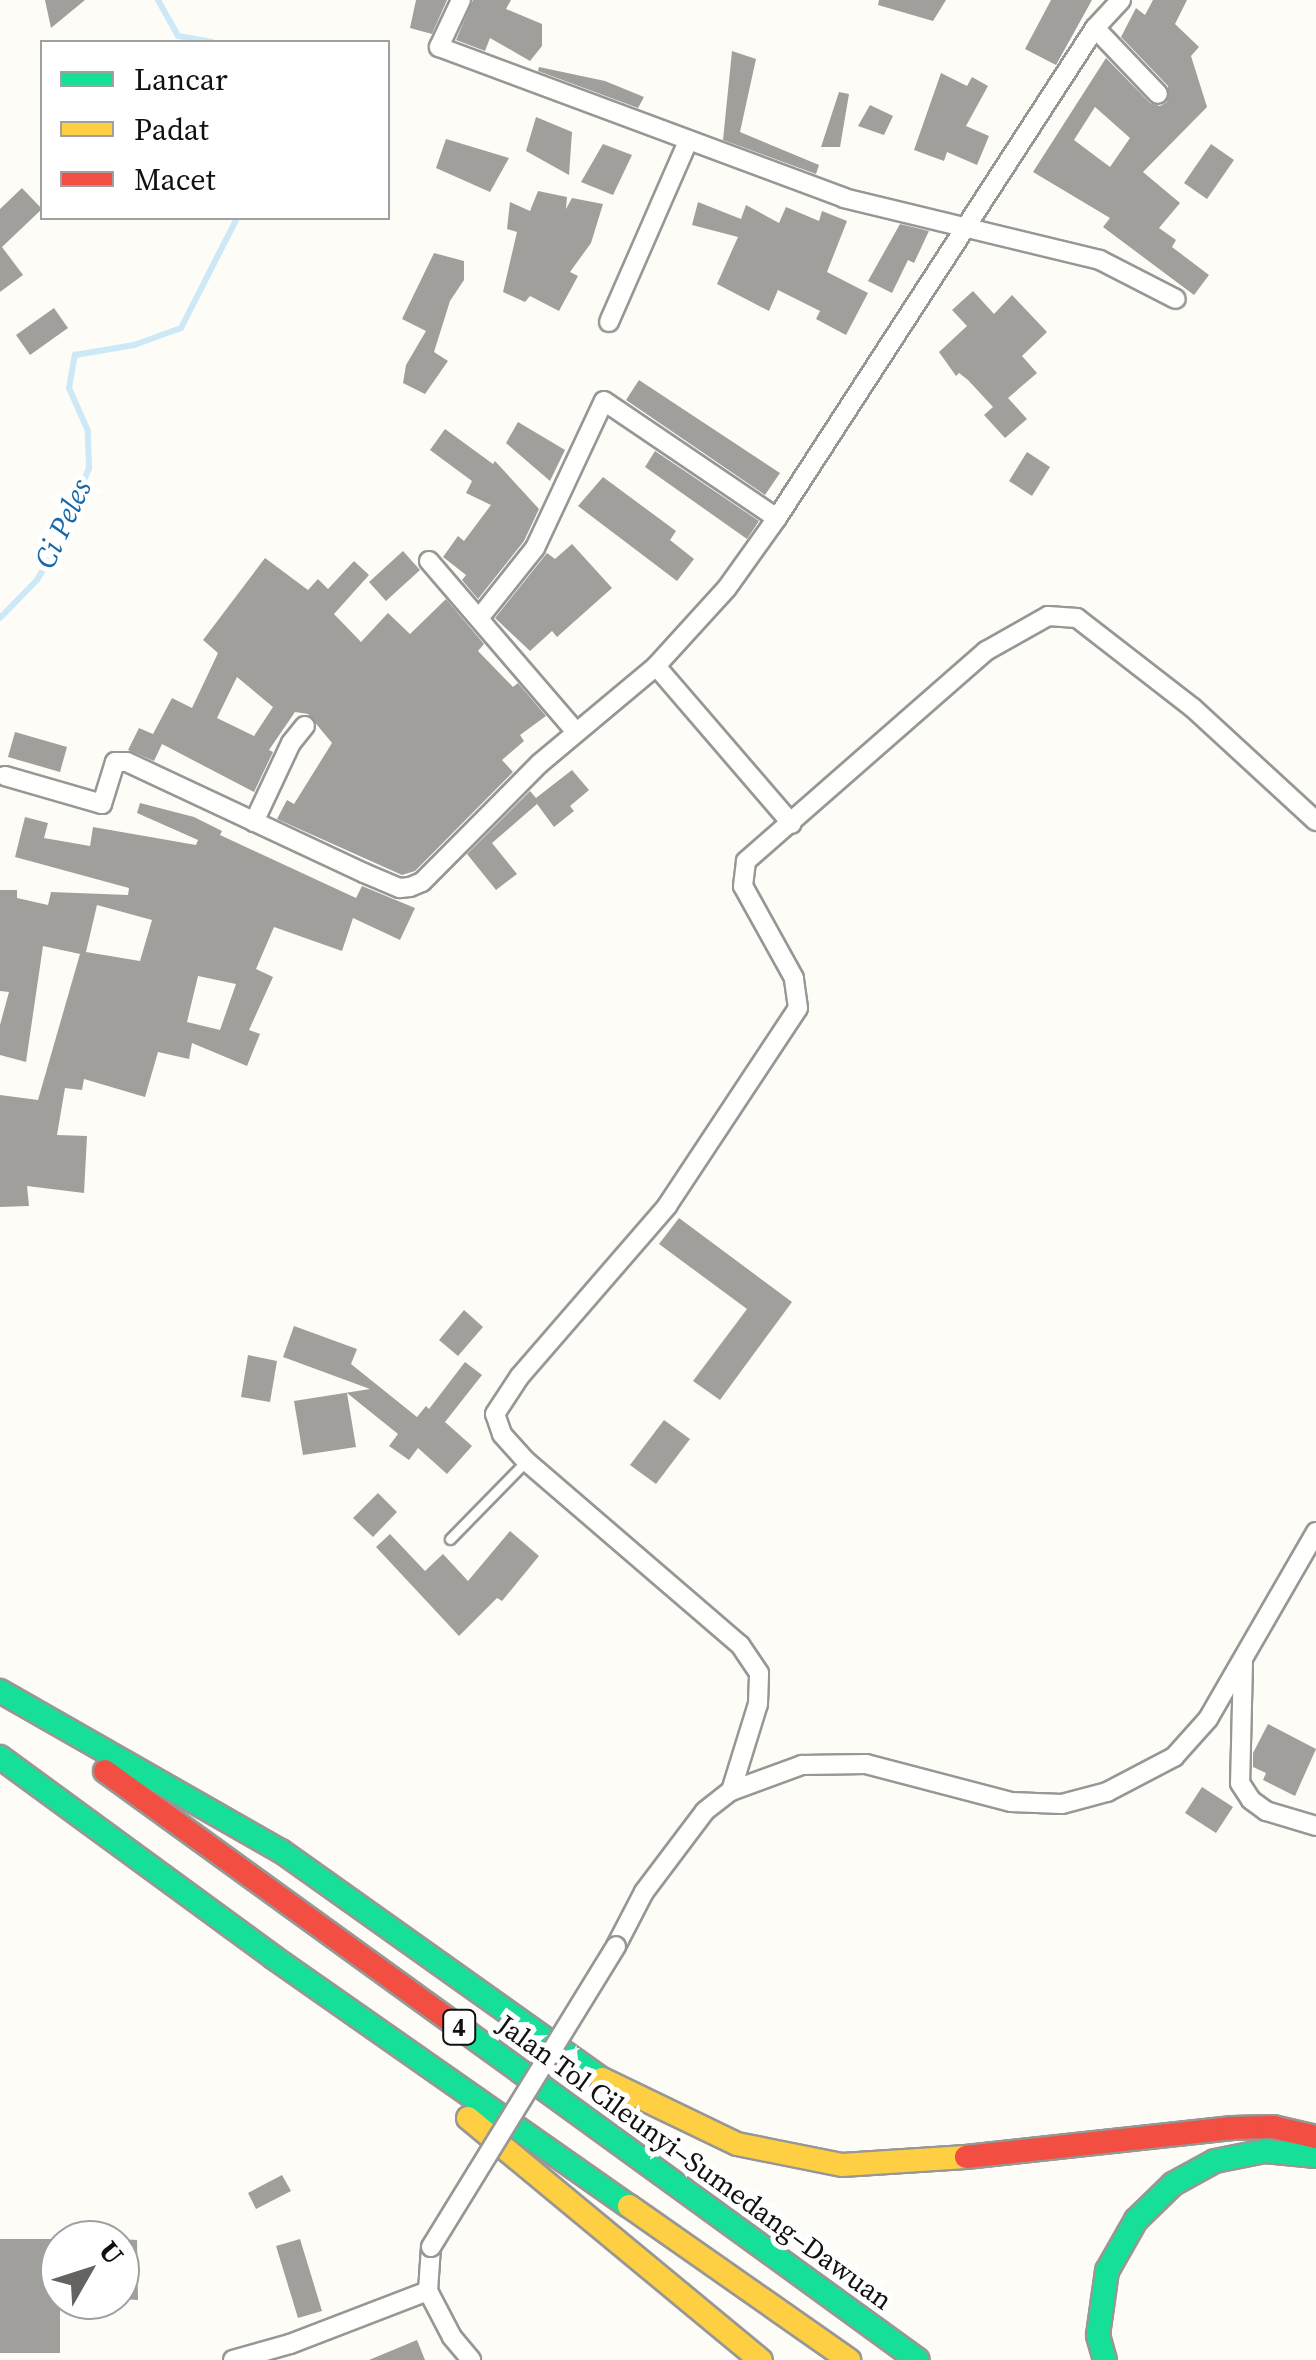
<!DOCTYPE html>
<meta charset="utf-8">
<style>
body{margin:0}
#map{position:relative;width:1316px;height:2360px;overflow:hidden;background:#fdfcf7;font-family:"Source Serif 4",serif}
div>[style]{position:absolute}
.stream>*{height:6px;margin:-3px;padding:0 3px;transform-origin:3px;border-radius:3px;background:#cde8f7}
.building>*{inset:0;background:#a19f9c}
.roads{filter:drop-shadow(2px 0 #979795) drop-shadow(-2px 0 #979795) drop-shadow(0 2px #979795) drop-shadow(0 -2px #979795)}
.lane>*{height:9px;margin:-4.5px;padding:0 4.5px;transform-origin:4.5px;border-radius:4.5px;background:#fffffe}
.street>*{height:18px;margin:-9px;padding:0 9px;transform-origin:9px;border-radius:9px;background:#fffffe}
.fast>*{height:22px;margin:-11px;padding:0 11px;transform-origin:11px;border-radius:11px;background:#16e098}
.slow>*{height:22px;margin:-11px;padding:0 11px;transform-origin:11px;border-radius:11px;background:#ffcf43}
.jam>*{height:22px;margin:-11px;padding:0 11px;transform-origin:11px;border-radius:11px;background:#f24e42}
.bridges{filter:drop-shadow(2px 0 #979795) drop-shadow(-2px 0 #979795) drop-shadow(0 2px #979795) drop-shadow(0 -2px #979795)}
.street-bridge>*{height:18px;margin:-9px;padding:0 9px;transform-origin:9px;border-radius:9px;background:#fffffe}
span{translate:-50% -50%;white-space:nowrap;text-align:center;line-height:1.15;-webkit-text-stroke:10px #fff;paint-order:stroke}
.shield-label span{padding:2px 8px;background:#fff;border:2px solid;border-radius:8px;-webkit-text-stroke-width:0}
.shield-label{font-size:25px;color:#111;font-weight:700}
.street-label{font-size:28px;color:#111}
.water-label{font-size:30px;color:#1768a6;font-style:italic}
.legend{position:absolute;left:40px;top:40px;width:350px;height:180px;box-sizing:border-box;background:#fff;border:2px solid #a0a0a0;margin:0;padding:12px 18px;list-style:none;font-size:30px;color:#111}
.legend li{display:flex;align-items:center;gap:20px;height:50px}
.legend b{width:50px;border:2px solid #a0a0a0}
.north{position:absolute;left:40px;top:2220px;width:100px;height:100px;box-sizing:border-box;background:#fff;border:2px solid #a0a0a0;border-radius:50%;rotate:51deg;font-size:28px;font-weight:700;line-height:40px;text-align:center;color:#111}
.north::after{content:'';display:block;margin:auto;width:35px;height:45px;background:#646362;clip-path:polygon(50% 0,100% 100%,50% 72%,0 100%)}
</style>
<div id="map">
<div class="stream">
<i style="left:158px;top:0;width:41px;rotate:60.9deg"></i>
<i style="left:178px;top:36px;width:35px;rotate:10deg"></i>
<i style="left:0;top:618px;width:53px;rotate:-45.8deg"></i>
<i style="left:37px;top:580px;width:42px;rotate:-59.7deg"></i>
<i style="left:58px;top:544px;width:82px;rotate:-67.8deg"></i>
<i style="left:89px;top:468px;width:37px;rotate:-92deg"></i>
<i style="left:88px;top:431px;width:47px;rotate:-113.8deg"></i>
<i style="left:69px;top:388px;width:34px;rotate:-80deg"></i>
<i style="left:75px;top:355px;width:60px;rotate:-9.6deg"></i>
<i style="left:134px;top:345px;width:50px;rotate:-19.9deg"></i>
<i style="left:181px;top:328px;width:123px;rotate:-63deg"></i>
</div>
<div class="building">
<i style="clip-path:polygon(45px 0,85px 0,51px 28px)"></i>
<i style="clip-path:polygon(416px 0,447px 0,432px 34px,410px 28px)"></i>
<i style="clip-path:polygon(473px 0,511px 0,506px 9px,542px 24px,542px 46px,530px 61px,490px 38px,485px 51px,456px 40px)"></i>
<i style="clip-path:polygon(879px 0,946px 0,933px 21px,878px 5px)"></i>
<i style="clip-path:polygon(1051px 0,1092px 0,1056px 65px,1025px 49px)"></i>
<i style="clip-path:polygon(evenodd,1153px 0,1187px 0,1175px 24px,1199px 47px,1191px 56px,1207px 107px,1143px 172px,1180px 203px,1159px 228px,1176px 240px,1172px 247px,1209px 275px,1194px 295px,1103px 227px,1110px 218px,1033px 172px,1106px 58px,1150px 103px,1160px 106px,1167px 102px,1168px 86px,1121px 37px,1136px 8px,1145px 15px,1153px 0,1095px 107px,1130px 138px,1110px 167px,1074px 140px,1095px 107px)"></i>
<i style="clip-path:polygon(732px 51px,756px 59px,740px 132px,819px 165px,816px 174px,723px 140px)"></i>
<i style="clip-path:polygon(539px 67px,605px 81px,644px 97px,638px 108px,538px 71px)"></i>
<i style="clip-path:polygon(941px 73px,967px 86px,972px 77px,988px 86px,966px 126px,989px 136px,977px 165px,947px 152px,944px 161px,914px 150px)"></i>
<i style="clip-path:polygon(839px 92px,849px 94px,840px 147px,821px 147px)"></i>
<i style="clip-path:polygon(870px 105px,893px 116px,884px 135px,858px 126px)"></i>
<i style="clip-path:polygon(536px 117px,572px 132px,569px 175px,526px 151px)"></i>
<i style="clip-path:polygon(446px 139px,509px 158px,490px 192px,436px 168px)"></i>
<i style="clip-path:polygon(603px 144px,632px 155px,613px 195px,581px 182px)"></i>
<i style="clip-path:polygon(1211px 144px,1234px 160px,1207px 199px,1184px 183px)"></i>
<i style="clip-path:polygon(22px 188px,42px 209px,2px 247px,23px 275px,0 292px,0 209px)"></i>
<i style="clip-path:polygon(538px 191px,567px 197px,566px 209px,572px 198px,603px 204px,591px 243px,570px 272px,578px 276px,559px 311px,530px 296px,525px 302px,503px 292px,517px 232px,507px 229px,510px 202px,530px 211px)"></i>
<i style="clip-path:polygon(698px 202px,741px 219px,746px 205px,779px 223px,786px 207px,819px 221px,822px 211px,847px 221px,827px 272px,868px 293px,846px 335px,816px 319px,820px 311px,778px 290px,769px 311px,717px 284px,738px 237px,692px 225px)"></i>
<i style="clip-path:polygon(900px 224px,929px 231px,914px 263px,908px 260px,892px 293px,868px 281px)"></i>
<i style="clip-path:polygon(434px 253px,464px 261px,464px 280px,450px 301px,434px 352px,448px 361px,425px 394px,403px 383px,406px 365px,426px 331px,402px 319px)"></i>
<i style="clip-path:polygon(973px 291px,994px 314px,1012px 295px,1047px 332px,1022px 356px,1037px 373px,1008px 398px,1027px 419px,1005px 438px,984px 415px,993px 407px,968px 380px,959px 373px,956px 376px,939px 352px,967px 326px,952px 310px)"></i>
<i style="clip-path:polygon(54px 308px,68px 328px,30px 355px,16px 335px)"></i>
<i style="clip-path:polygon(639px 380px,780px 473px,765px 495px,626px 400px)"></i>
<i style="clip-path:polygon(518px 422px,565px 450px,550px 481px,506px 443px)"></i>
<i style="clip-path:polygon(445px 429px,493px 464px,495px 461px,539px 509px,524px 541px,478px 599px,462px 580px,466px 575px,443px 557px,458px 536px,464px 541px,491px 505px,466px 493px,472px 481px,430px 450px)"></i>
<i style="clip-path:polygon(655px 451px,759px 521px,747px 539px,645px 467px)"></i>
<i style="clip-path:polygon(1027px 452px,1050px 467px,1032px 496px,1009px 481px)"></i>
<i style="clip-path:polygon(603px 477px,676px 531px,670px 540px,694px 559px,677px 581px,578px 506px)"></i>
<i style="clip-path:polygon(572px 544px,612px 588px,557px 637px,552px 631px,530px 651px,495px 618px,547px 553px,555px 559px)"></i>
<i style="clip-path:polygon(403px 551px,420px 570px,386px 601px,369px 582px)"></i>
<i style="clip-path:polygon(evenodd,265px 558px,308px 590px,318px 579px,328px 589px,354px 561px,369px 575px,334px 614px,361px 642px,388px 613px,410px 634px,446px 599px,484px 644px,478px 651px,513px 687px,518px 683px,546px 716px,520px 735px,524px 741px,502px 760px,513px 772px,415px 871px,402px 875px,277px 819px,287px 800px,294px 804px,332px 743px,308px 714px,295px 712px,269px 750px,273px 752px,254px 792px,162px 744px,154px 761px,128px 750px,139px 728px,153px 734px,172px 698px,192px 708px,218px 653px,203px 640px,265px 558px,237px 677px,273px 707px,254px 736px,217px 718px,237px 677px)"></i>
<i style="clip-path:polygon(15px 732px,67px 747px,60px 772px,8px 757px)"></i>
<i style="clip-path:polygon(572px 770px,589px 790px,570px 806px,574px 811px,554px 827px,537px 804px,492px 843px,517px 874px,496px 890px,467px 854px,530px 791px,536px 798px)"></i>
<i style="clip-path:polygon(evenodd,140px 803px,194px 817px,222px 831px,220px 835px,356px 898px,362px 886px,415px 908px,400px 940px,353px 918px,342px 951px,274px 927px,256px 969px,273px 977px,249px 1030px,260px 1034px,247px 1066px,192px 1043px,189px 1059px,158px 1052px,145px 1097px,84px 1079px,82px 1090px,65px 1088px,57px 1135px,87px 1136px,84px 1193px,27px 1186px,29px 1206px,0 1207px,0 1095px,38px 1100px,80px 954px,43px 946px,26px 1062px,0 1055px,0 1025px,9px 992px,0 991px,0 890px,17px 890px,17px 898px,48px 905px,51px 892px,128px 895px,129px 888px,15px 857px,25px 817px,48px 823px,44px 838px,90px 846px,93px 827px,196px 845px,198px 840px,137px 813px,140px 803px,97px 905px,152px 920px,140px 961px,86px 952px,97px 905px,140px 803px,198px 976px,236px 984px,220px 1030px,187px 1022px,198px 976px)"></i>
<i style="clip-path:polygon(679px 1218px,792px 1302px,720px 1400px,693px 1381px,747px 1309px,659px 1244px)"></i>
<i style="clip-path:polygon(464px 1310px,483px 1327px,458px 1356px,439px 1340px)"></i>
<i style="clip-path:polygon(294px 1326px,357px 1349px,351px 1364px,417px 1417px,426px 1406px,429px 1409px,465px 1362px,482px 1375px,445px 1422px,472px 1446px,447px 1474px,418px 1448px,409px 1460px,389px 1446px,398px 1434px,347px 1393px,356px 1447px,303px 1455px,294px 1401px,370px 1389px,283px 1357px)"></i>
<i style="clip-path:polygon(248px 1355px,277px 1361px,270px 1402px,241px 1397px)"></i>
<i style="clip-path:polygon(664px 1420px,690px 1439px,656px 1484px,630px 1465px)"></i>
<i style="clip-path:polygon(378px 1493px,397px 1512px,373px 1537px,353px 1518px)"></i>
<i style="clip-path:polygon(510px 1531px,539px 1556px,502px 1601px,497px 1598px,459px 1636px,376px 1547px,390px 1534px,425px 1571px,443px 1554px,468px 1581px)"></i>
<i style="clip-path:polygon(1268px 1724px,1316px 1749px,1295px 1796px,1263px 1780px,1266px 1773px,1253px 1767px,1253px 1753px)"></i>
<i style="clip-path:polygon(1202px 1787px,1233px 1807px,1216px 1833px,1185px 1813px)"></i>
<i style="clip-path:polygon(282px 2175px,291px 2191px,256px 2209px,248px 2193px)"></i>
<i style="clip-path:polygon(0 2239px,60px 2239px,60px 2353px,0 2353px)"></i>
<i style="clip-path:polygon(120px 2239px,137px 2240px,138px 2300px,120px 2299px)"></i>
<i style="clip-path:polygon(300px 2239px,322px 2311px,298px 2318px,276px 2246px)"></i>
<i style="clip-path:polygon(417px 2340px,425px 2360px,369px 2360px)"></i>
</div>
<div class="roads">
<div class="lane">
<i style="left:450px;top:1539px;width:109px;rotate:-45.7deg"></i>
</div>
<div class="street">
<i style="left:461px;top:0;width:52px;rotate:115.1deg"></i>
<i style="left:439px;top:47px;width:432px;rotate:20.4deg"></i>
<i style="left:844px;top:198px;width:263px;rotate:13.6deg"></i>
<i style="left:1100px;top:260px;width:85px;rotate:27.2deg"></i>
<i style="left:1121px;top:0;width:38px;rotate:133deg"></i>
<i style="left:1095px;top:28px;width:91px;rotate:46.3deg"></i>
<i style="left:609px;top:322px;width:197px;rotate:-66.4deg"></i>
<i style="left:429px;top:561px;width:225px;rotate:49.3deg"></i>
<i style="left:480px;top:617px;width:88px;rotate:-51.4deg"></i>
<i style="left:535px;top:548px;width:162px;rotate:-64.9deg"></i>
<i style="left:604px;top:401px;width:209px;rotate:34.1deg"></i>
<i style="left:656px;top:666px;width:105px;rotate:-47.7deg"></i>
<i style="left:727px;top:588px;width:86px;rotate:-54.5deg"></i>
<i style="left:777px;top:518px;width:584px;rotate:-57.02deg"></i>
<i style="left:5px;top:776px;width:101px;rotate:16.1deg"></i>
<i style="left:102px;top:804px;width:44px;rotate:-72.8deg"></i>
<i style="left:115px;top:762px;width:12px"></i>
<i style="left:127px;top:762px;width:262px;rotate:25.1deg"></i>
<i style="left:364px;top:873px;width:39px;rotate:23deg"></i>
<i style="left:400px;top:888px;width:10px;rotate:-6deg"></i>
<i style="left:410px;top:887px;width:13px;rotate:-23deg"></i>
<i style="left:422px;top:882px;width:166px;rotate:-45.2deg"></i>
<i style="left:539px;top:764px;width:153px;rotate:-39.9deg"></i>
<i style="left:656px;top:666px;width:208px;rotate:49.3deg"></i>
<i style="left:254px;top:822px;width:87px;rotate:-64.9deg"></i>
<i style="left:291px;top:743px;width:22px;rotate:-51deg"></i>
<i style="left:1243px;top:1663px;width:120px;rotate:91.4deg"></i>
<i style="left:1240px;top:1783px;width:20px;rotate:57deg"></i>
<i style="left:1251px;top:1800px;width:19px;rotate:36deg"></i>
<i style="left:1266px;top:1811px;width:52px;rotate:16.7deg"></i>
<i style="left:731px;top:1791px;width:91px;rotate:-72.8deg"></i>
<i style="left:758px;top:1704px;width:31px;rotate:-88deg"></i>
<i style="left:759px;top:1673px;width:34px;rotate:-124deg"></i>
<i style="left:740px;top:1645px;width:282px;rotate:-139.3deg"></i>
<i style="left:526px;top:1461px;width:36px;rotate:-132deg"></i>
<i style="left:502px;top:1434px;width:21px;rotate:-109deg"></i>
<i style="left:495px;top:1414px;width:45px;rotate:-56.7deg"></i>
<i style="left:520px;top:1376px;width:225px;rotate:-49.1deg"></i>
<i style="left:667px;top:1206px;width:237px;rotate:-56.5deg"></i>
<i style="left:798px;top:1008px;width:30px;rotate:-98deg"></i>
<i style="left:794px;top:978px;width:105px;rotate:-119deg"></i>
<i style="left:743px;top:886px;width:25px;rotate:-83deg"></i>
<i style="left:746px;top:861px;width:319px;rotate:-41.2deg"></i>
<i style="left:986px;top:651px;width:71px;rotate:-29.4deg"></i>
<i style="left:1048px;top:616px;width:29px;rotate:4deg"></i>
<i style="left:1077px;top:618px;width:147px;rotate:37.8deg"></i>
<i style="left:1193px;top:708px;width:167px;rotate:42.6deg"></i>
<i style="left:616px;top:1946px;width:61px;rotate:-62.6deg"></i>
<i style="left:644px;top:1892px;width:101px;rotate:-53deg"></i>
<i style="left:705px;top:1811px;width:33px;rotate:-38deg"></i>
<i style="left:731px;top:1791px;width:76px;rotate:-20.1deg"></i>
<i style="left:802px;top:1765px;width:64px;rotate:-0.9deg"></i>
<i style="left:866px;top:1764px;width:150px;rotate:14.7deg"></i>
<i style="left:1011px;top:1802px;width:51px;rotate:2.2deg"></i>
<i style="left:1062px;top:1804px;width:47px;rotate:-14.9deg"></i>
<i style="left:1107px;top:1792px;width:76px;rotate:-27.6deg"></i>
<i style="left:1174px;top:1757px;width:51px;rotate:-48.2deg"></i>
<i style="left:1208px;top:1719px;width:216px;rotate:-60deg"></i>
<i style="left:431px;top:2247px;width:44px;rotate:93.9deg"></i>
<i style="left:428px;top:2291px;width:52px;rotate:62.4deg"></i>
<i style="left:452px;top:2337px;width:30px;rotate:50deg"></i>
<i style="left:233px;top:2360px;width:59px;rotate:-15.7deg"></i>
<i style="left:290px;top:2344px;width:148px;rotate:-21deg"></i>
</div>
<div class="fast">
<i style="left:0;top:1691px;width:323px;rotate:29.7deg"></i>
<i style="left:281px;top:1851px;width:394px;rotate:35.4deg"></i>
<i style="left:0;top:1757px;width:338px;rotate:36.2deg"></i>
<i style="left:273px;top:1957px;width:434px;rotate:35deg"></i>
<i style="left:462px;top:2029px;width:563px;rotate:35.98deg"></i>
<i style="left:1105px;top:2360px;width:26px;rotate:-106deg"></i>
<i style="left:1098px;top:2335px;width:65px;rotate:-82deg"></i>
<i style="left:1107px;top:2271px;width:59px;rotate:-60.4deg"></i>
<i style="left:1136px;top:2220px;width:52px;rotate:-44.2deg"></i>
<i style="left:1173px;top:2184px;width:48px;rotate:-28.7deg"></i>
<i style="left:1215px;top:2161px;width:51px;rotate:-11.3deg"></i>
<i style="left:1265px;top:2151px;width:51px;rotate:5.6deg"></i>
</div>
<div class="slow">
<i style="left:602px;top:2079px;width:150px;rotate:25.7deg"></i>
<i style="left:737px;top:2144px;width:107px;rotate:11.3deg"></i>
<i style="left:842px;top:2165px;width:124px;rotate:-3.7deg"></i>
<i style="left:468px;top:2118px;width:380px;rotate:39.6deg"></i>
<i style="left:629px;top:2206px;width:269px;rotate:35deg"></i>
</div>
<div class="jam">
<i style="left:105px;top:1771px;width:440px;rotate:35.9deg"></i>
<i style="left:966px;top:2157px;width:268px;rotate:-6.2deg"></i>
<i style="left:1232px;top:2128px;width:41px;rotate:-1.4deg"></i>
<i style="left:1273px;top:2127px;width:44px;rotate:13.1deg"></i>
</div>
</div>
<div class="bridges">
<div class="street-bridge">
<i style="left:431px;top:2247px;width:353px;rotate:-58.4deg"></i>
</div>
</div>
<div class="shield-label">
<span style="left:459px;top:2027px">4</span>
</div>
<div class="street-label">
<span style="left:695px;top:2162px;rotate:36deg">Jalan Tol Cileunyi–Sumedang–Dawuan</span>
</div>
<div class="water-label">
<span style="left:63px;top:524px;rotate:-65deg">Ci Peles</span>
</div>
<ul class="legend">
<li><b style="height:12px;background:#16e098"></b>Lancar</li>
<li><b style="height:12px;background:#ffcf43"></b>Padat</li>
<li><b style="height:12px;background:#f24e42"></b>Macet</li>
</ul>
<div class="north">U</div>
</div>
